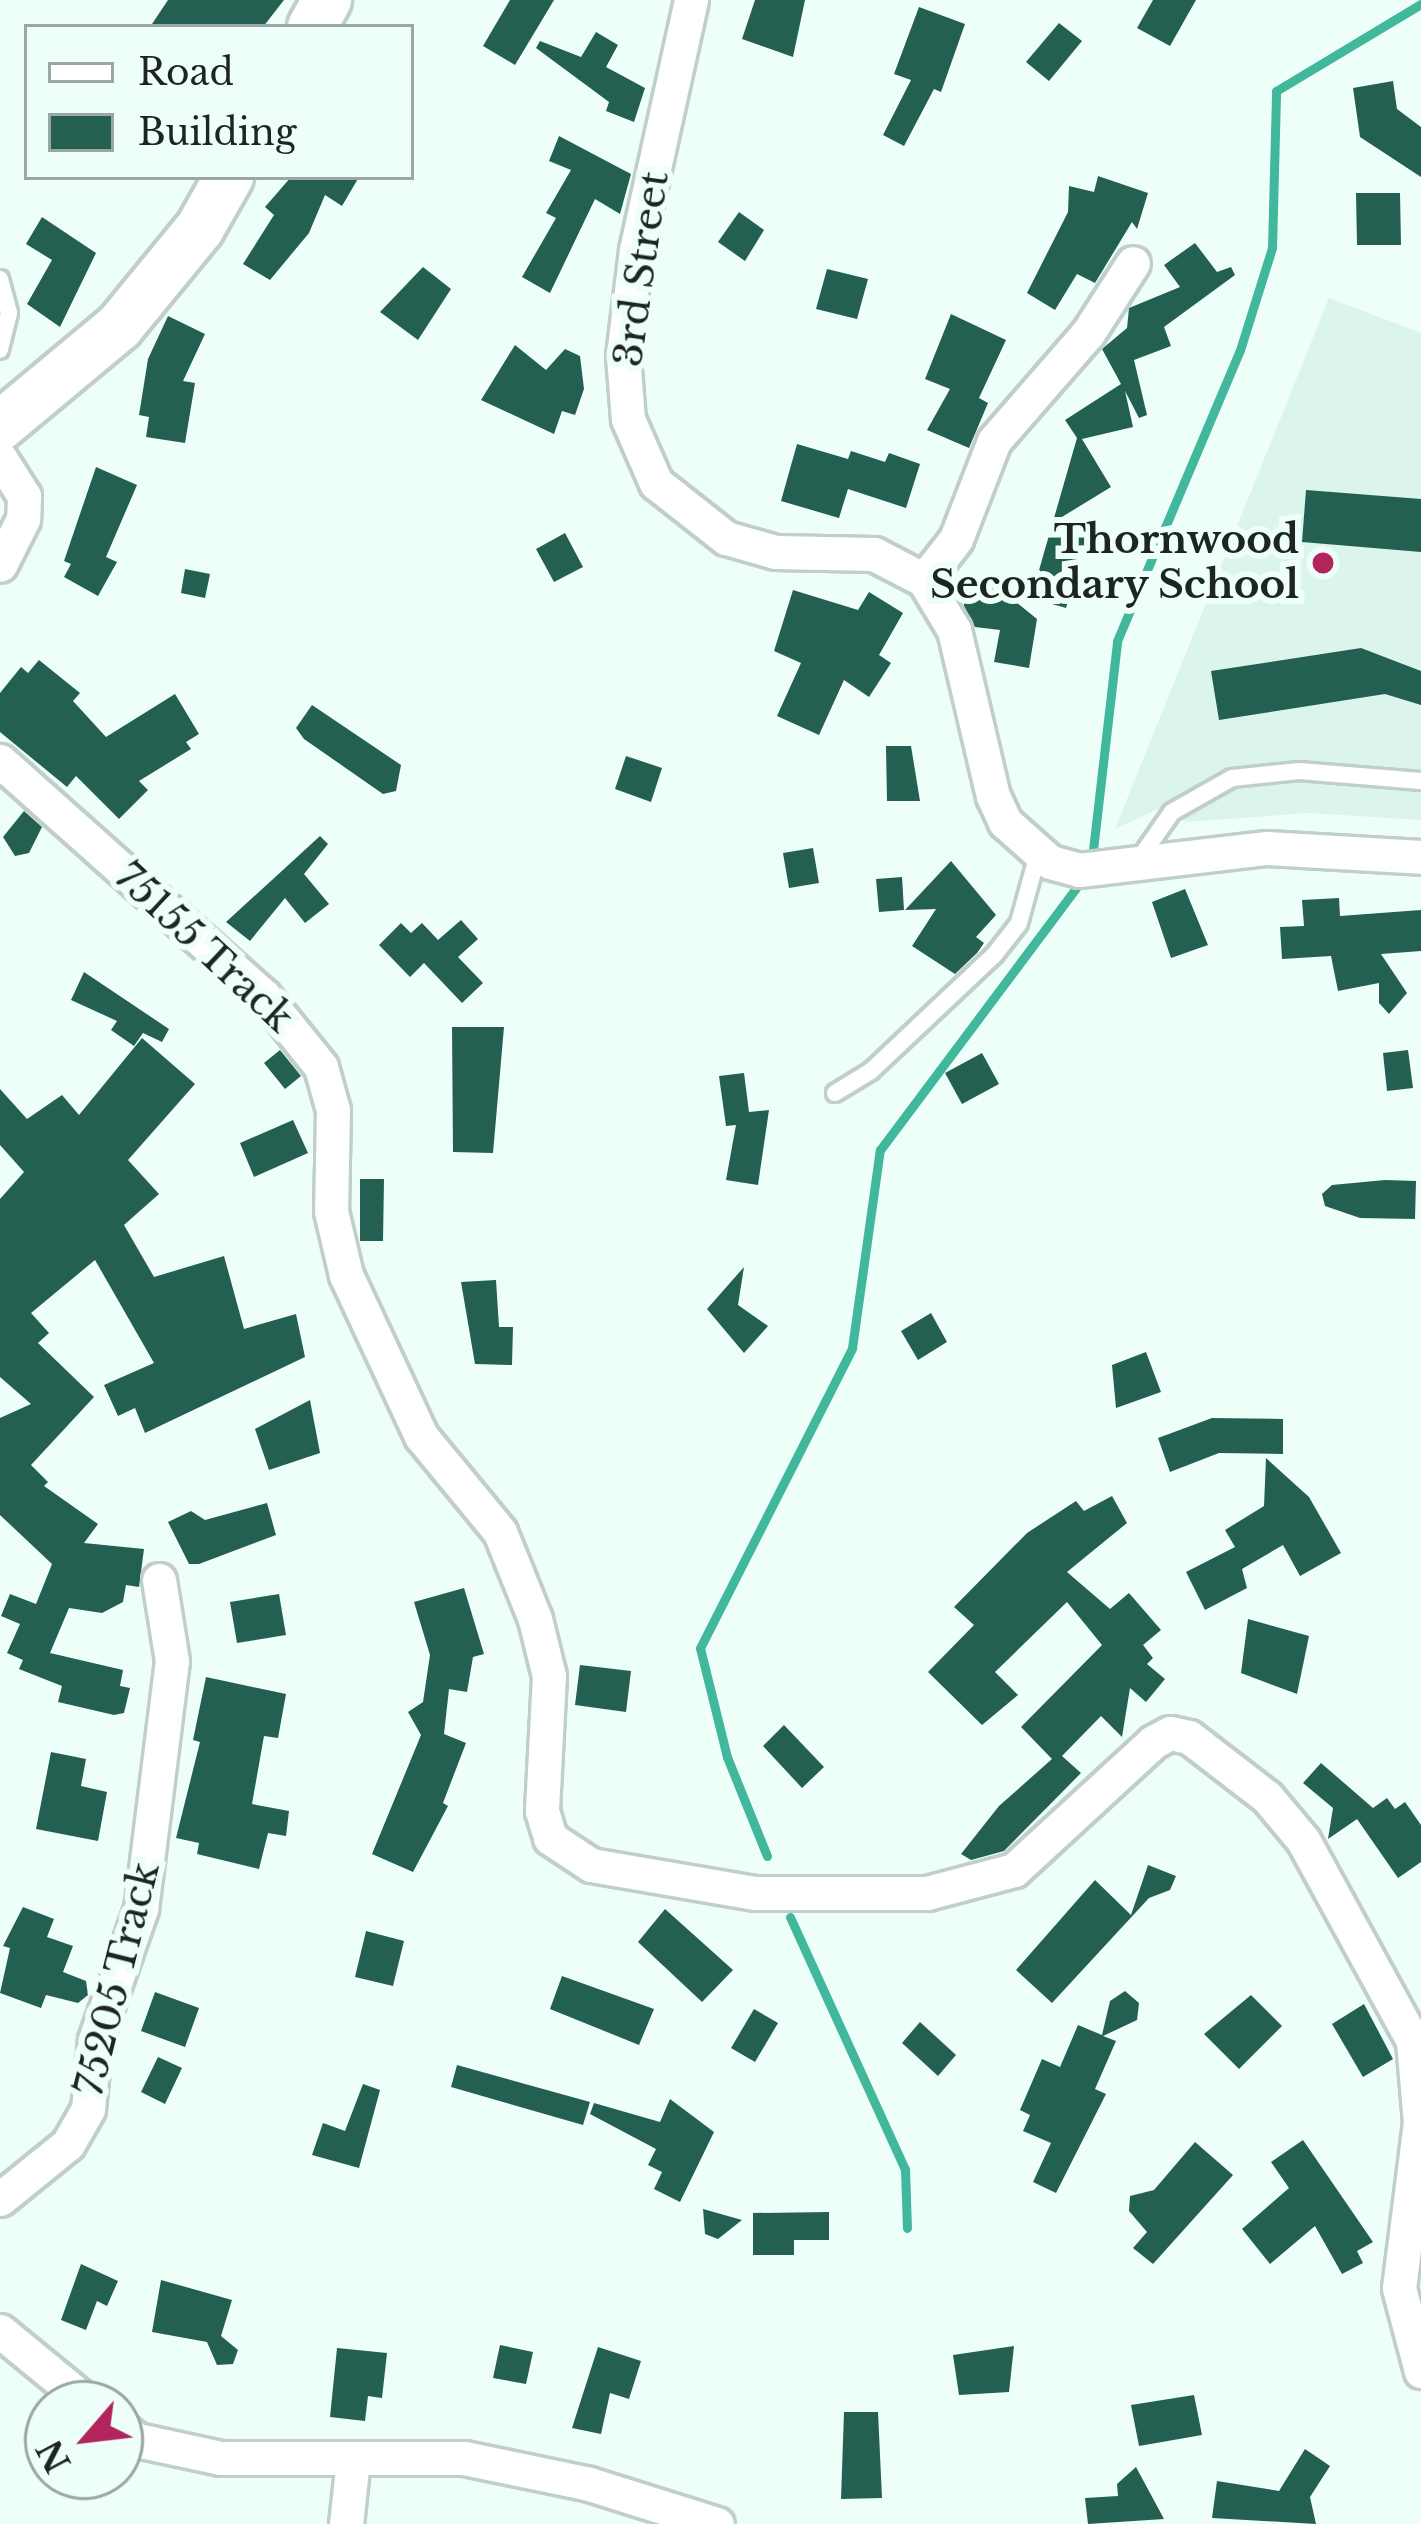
<!DOCTYPE html>
<style>
body{margin:0}
#map{position:relative;width:1421px;height:2524px;overflow:hidden;background:#eefef9;font-family:"Libre Baskerville",serif}
div>[style]{position:absolute}
.built>*{inset:0;background:#dbf4ec}
.stream>*{height:9px;margin:-4.5px;padding:0 4.5px;transform-origin:4.5px;border-radius:4.5px;background:#41b79b}
.building>*{inset:0;background:#246052}
.roads{filter:drop-shadow(3px 0 #c0cfca) drop-shadow(-3px 0 #c0cfca) drop-shadow(0 3px #c0cfca) drop-shadow(0 -3px #c0cfca)}
.lane>*{height:16px;margin:-8px;padding:0 8px;transform-origin:8px;border-radius:8px;background:#fff}
.street>*{height:33px;margin:-16.5px;padding:0 16.5px;transform-origin:16.5px;border-radius:16.5px;background:#fff}
.secondary>*{height:48px;margin:-24px;padding:0 24px;transform-origin:24px;border-radius:24px;background:#fff}
.dots>*{width:33px;height:33px;translate:-50% -50%;box-sizing:border-box;border:6px solid #eefef9;border-radius:50%}
span{translate:-50% -50%;white-space:nowrap;text-align:center;line-height:1.15;-webkit-text-stroke:12px #eefef9;paint-order:stroke}
.street-label{font-size:39px;color:#1e2422}
.poi-label{font-size:39px;color:#1e2422;font-weight:700}
.right{translate:-100% -50%;text-align:right}
.legend{position:absolute;left:24px;top:24px;width:390px;height:156px;box-sizing:border-box;background:#eefef9;border:3px solid #9ba7a3;margin:0;padding:15px 21px;list-style:none;font-size:36px;color:#1e2422}
.legend li{display:flex;align-items:center;gap:24px;height:60px}
.legend b{width:60px;border:3px solid #9ba7a3}
.north{position:absolute;left:24px;top:2380px;width:120px;height:120px;box-sizing:border-box;background:#eefef9;border:3px solid #9ba7a3;border-radius:50%;rotate:242deg;font-size:33px;font-weight:700;line-height:48px;text-align:center;color:#1e2422}
.north::after{content:'';display:block;margin:auto;width:42px;height:54px;background:#b1245c;clip-path:polygon(50% 0,100% 100%,50% 72%,0 100%)}
</style>
<div id="map">
<div class="built">
<i style="clip-path:polygon(1329px 298px,1421px 333px,1421px 820px,1309px 813px,1185px 822px,1165px 806px,1115px 829px)"></i>
</div>
<div class="stream">
<i style="left:1093px;top:850px;width:210px;rotate:-83.4deg"></i>
<i style="left:1117px;top:641px;width:316px;rotate:-67.1deg"></i>
<i style="left:1240px;top:350px;width:107px;rotate:-72.6deg"></i>
<i style="left:1272px;top:248px;width:157px;rotate:-88.5deg"></i>
<i style="left:1276px;top:91px;width:169px;rotate:-31deg"></i>
<i style="left:767px;top:1856px;width:107px;rotate:-112deg"></i>
<i style="left:727px;top:1757px;width:112px;rotate:-103.9deg"></i>
<i style="left:700px;top:1648px;width:336px;rotate:-63.1deg"></i>
<i style="left:852px;top:1348px;width:200px;rotate:-82deg"></i>
<i style="left:880px;top:1150px;width:337px;rotate:-53.2deg"></i>
<i style="left:790px;top:1917px;width:277px;rotate:65.5deg"></i>
<i style="left:905px;top:2169px;width:59px;rotate:88.1deg"></i>
</div>
<div class="building">
<i style="clip-path:polygon(168px 0,284px 0,263px 27px,150px 27px)"></i>
<i style="clip-path:polygon(510px 0,554px 0,515px 65px,483px 46px)"></i>
<i style="clip-path:polygon(755px 0,805px 0,793px 57px,742px 39px)"></i>
<i style="clip-path:polygon(1153px 0,1196px 0,1170px 46px,1137px 28px)"></i>
<i style="clip-path:polygon(919px 7px,965px 24px,941px 92px,934px 89px,904px 146px,883px 135px,911px 80px,894px 74px)"></i>
<i style="clip-path:polygon(1059px 23px,1082px 41px,1049px 81px,1026px 62px)"></i>
<i style="clip-path:polygon(596px 32px,618px 45px,606px 67px,645px 88px,634px 122px,606px 111px,609px 102px,536px 48px,540px 41px,581px 57px)"></i>
<i style="clip-path:polygon(1393px 81px,1397px 109px,1421px 127px,1421px 177px,1360px 137px,1353px 88px)"></i>
<i style="clip-path:polygon(559px 136px,631px 174px,620px 214px,595px 199px,550px 293px,522px 277px,556px 218px,546px 213px,571px 170px,549px 161px)"></i>
<i style="clip-path:polygon(1098px 176px,1148px 193px,1137px 229px,1132px 222px,1095px 283px,1077px 274px,1055px 310px,1027px 293px,1068px 212px,1069px 186px,1094px 192px)"></i>
<i style="clip-path:polygon(291px 177px,359px 177px,342px 206px,325px 195px,309px 233px,270px 280px,243px 264px,274px 215px,265px 207px)"></i>
<i style="clip-path:polygon(1356px 193px,1400px 193px,1401px 245px,1357px 245px)"></i>
<i style="clip-path:polygon(739px 212px,764px 230px,745px 261px,718px 242px)"></i>
<i style="clip-path:polygon(42px 217px,96px 253px,60px 327px,27px 304px,52px 260px,26px 244px)"></i>
<i style="clip-path:polygon(1195px 243px,1217px 272px,1231px 267px,1235px 275px,1164px 327px,1171px 346px,1134px 360px,1147px 415px,1139px 418px,1125px 391px,1133px 427px,1082px 439px,1111px 487px,1057px 520px,1089px 529px,1066px 608px,1031px 598px,1077px 438px,1065px 420px,1121px 384px,1102px 349px,1127px 328px,1129px 308px,1180px 287px,1164px 265px)"></i>
<i style="clip-path:polygon(423px 267px,451px 289px,418px 340px,380px 312px)"></i>
<i style="clip-path:polygon(827px 269px,868px 279px,857px 319px,816px 309px)"></i>
<i style="clip-path:polygon(951px 314px,1006px 340px,979px 398px,988px 403px,969px 448px,927px 430px,950px 389px,925px 379px)"></i>
<i style="clip-path:polygon(168px 316px,205px 334px,183px 381px,195px 383px,185px 443px,146px 437px,149px 417px,139px 415px,148px 359px)"></i>
<i style="clip-path:polygon(515px 345px,546px 370px,565px 349px,580px 356px,584px 389px,575px 415px,562px 411px,554px 434px,481px 400px)"></i>
<i style="clip-path:polygon(797px 444px,848px 459px,851px 451px,885px 462px,889px 453px,920px 464px,906px 508px,848px 489px,839px 518px,781px 501px)"></i>
<i style="clip-path:polygon(96px 467px,137px 485px,106px 557px,117px 562px,98px 596px,64px 577px,71px 564px,64px 561px)"></i>
<i style="clip-path:polygon(1306px 490px,1421px 499px,1421px 552px,1302px 542px)"></i>
<i style="clip-path:polygon(565px 533px,583px 567px,554px 582px,536px 549px)"></i>
<i style="clip-path:polygon(185px 569px,210px 574px,205px 598px,181px 593px)"></i>
<i style="clip-path:polygon(963px 572px,985px 577px,1037px 619px,1029px 668px,994px 662px,1000px 630px,975px 627px,964px 606px)"></i>
<i style="clip-path:polygon(793px 590px,858px 610px,869px 592px,903px 613px,879px 655px,891px 663px,869px 697px,844px 680px,819px 735px,777px 716px,801px 663px,774px 651px)"></i>
<i style="clip-path:polygon(1361px 648px,1421px 671px,1421px 705px,1385px 694px,1219px 720px,1211px 671px)"></i>
<i style="clip-path:polygon(39px 660px,80px 693px,73px 701px,106px 737px,175px 694px,199px 734px,186px 742px,191px 749px,139px 781px,148px 790px,119px 819px,76px 776px,67px 787px,0 732px,0 693px,21px 667px,28px 673px)"></i>
<i style="clip-path:polygon(312px 705px,401px 765px,396px 791px,383px 794px,304px 739px,296px 728px)"></i>
<i style="clip-path:polygon(886px 746px,911px 746px,920px 801px,887px 801px)"></i>
<i style="clip-path:polygon(626px 756px,662px 768px,651px 802px,615px 789px)"></i>
<i style="clip-path:polygon(24px 811px,42px 827px,29px 853px,15px 856px,3px 837px)"></i>
<i style="clip-path:polygon(320px 836px,328px 844px,304px 874px,329px 904px,305px 923px,285px 898px,250px 941px,226px 922px)"></i>
<i style="clip-path:polygon(813px 848px,819px 883px,789px 888px,783px 853px)"></i>
<i style="clip-path:polygon(951px 861px,996px 915px,976px 937px,984px 943px,977px 953px,955px 974px,912px 946px,936px 909px,905px 910px)"></i>
<i style="clip-path:polygon(902px 877px,904px 910px,879px 912px,876px 879px)"></i>
<i style="clip-path:polygon(1185px 889px,1208px 945px,1171px 958px,1152px 902px)"></i>
<i style="clip-path:polygon(1339px 898px,1340px 916px,1421px 910px,1421px 951px,1381px 954px,1407px 993px,1389px 1014px,1379px 1003px,1379px 983px,1338px 991px,1331px 956px,1282px 959px,1280px 927px,1304px 926px,1302px 900px)"></i>
<i style="clip-path:polygon(461px 920px,478px 939px,458px 957px,483px 983px,462px 1003px,424px 963px,410px 977px,379px 945px,401px 923px,411px 933px,422px 923px,438px 940px)"></i>
<i style="clip-path:polygon(84px 972px,169px 1029px,162px 1042px,143px 1033px,134px 1046px,111px 1030px,117px 1021px,71px 1000px)"></i>
<i style="clip-path:polygon(452px 1027px,504px 1027px,493px 1153px,453px 1152px)"></i>
<i style="clip-path:polygon(142px 1038px,195px 1084px,128px 1160px,159px 1194px,124px 1225px,154px 1277px,224px 1256px,244px 1329px,296px 1314px,305px 1357px,145px 1433px,135px 1408px,118px 1416px,104px 1385px,154px 1363px,95px 1260px,31px 1313px,49px 1333px,38px 1343px,94px 1397px,31px 1465px,48px 1482px,44px 1486px,98px 1524px,84px 1543px,144px 1549px,139px 1587px,126px 1585px,123px 1602px,102px 1613px,69px 1608px,50px 1653px,123px 1670px,120px 1686px,130px 1688px,124px 1713px,114px 1715px,58px 1702px,62px 1686px,19px 1669px,23px 1660px,7px 1653px,20px 1624px,1px 1616px,10px 1594px,36px 1604px,52px 1564px,0 1515px,0 1418px,31px 1404px,0 1377px,0 1199px,24px 1172px,0 1145px,0 1089px,27px 1119px,62px 1095px,79px 1115px)"></i>
<i style="clip-path:polygon(280px 1050px,301px 1076px,285px 1089px,264px 1063px)"></i>
<i style="clip-path:polygon(1408px 1050px,1413px 1088px,1387px 1091px,1383px 1053px)"></i>
<i style="clip-path:polygon(982px 1053px,999px 1084px,962px 1104px,945px 1073px)"></i>
<i style="clip-path:polygon(744px 1073px,749px 1112px,769px 1110px,758px 1185px,726px 1180px,736px 1125px,726px 1126px,719px 1076px)"></i>
<i style="clip-path:polygon(293px 1120px,308px 1153px,254px 1177px,240px 1143px)"></i>
<i style="clip-path:polygon(360px 1179px,384px 1179px,383px 1241px,360px 1241px)"></i>
<i style="clip-path:polygon(1385px 1180px,1416px 1181px,1415px 1219px,1360px 1218px,1325px 1206px,1322px 1194px,1332px 1185px)"></i>
<i style="clip-path:polygon(744px 1267px,738px 1305px,768px 1326px,744px 1353px,707px 1309px)"></i>
<i style="clip-path:polygon(496px 1280px,499px 1327px,513px 1327px,512px 1365px,475px 1364px,461px 1282px)"></i>
<i style="clip-path:polygon(931px 1313px,947px 1342px,918px 1360px,901px 1331px)"></i>
<i style="clip-path:polygon(1146px 1352px,1161px 1392px,1116px 1408px,1112px 1365px)"></i>
<i style="clip-path:polygon(310px 1400px,320px 1453px,269px 1470px,255px 1429px)"></i>
<i style="clip-path:polygon(1212px 1418px,1283px 1419px,1283px 1454px,1219px 1453px,1170px 1472px,1158px 1438px)"></i>
<i style="clip-path:polygon(1266px 1458px,1309px 1497px,1341px 1553px,1300px 1576px,1283px 1545px,1242px 1569px,1247px 1588px,1205px 1610px,1186px 1572px,1235px 1547px,1225px 1530px,1264px 1506px)"></i>
<i style="clip-path:polygon(1112px 1496px,1127px 1523px,1067px 1572px,1110px 1609px,1129px 1593px,1161px 1630px,1143px 1645px,1153px 1658px,1147px 1664px,1165px 1679px,1146px 1702px,1130px 1688px,1122px 1737px,1101px 1716px,1062px 1756px,1081px 1773px,1004px 1851px,971px 1860px,961px 1854px,999px 1806px,1052px 1759px,1021px 1727px,1102px 1645px,1067px 1602px,995px 1672px,1018px 1695px,982px 1725px,928px 1672px,974px 1625px,954px 1607px,1027px 1533px,1076px 1501px,1084px 1511px)"></i>
<i style="clip-path:polygon(267px 1503px,276px 1535px,199px 1564px,189px 1564px,168px 1522px,191px 1511px,205px 1520px)"></i>
<i style="clip-path:polygon(464px 1588px,484px 1654px,473px 1657px,467px 1692px,449px 1689px,444px 1734px,466px 1743px,443px 1803px,448px 1806px,413px 1872px,372px 1854px,421px 1735px,408px 1712px,423px 1702px,430px 1655px,414px 1602px)"></i>
<i style="clip-path:polygon(279px 1594px,286px 1635px,237px 1643px,230px 1602px)"></i>
<i style="clip-path:polygon(1248px 1619px,1309px 1636px,1297px 1694px,1241px 1673px)"></i>
<i style="clip-path:polygon(580px 1665px,631px 1671px,626px 1712px,575px 1705px)"></i>
<i style="clip-path:polygon(206px 1677px,286px 1694px,278px 1738px,264px 1736px,252px 1804px,289px 1811px,286px 1836px,268px 1833px,259px 1869px,197px 1854px,199px 1843px,176px 1838px,200px 1742px,193px 1740px)"></i>
<i style="clip-path:polygon(784px 1725px,824px 1767px,802px 1788px,763px 1746px)"></i>
<i style="clip-path:polygon(51px 1752px,86px 1759px,81px 1786px,107px 1792px,98px 1841px,36px 1829px)"></i>
<i style="clip-path:polygon(1321px 1763px,1373px 1808px,1387px 1798px,1395px 1809px,1405px 1802px,1421px 1825px,1421px 1862px,1398px 1878px,1357px 1819px,1363px 1815px,1328px 1839px,1333px 1808px,1303px 1783px)"></i>
<i style="clip-path:polygon(1148px 1865px,1176px 1876px,1170px 1890px,1149px 1898px,1052px 2003px,1016px 1970px,1095px 1880px,1131px 1915px)"></i>
<i style="clip-path:polygon(23px 1907px,54px 1919px,47px 1937px,73px 1946px,63px 1972px,86px 1981px,88px 1995px,78px 2003px,46px 1995px,41px 2008px,0 1993px,10px 1948px,3px 1946px)"></i>
<i style="clip-path:polygon(665px 1909px,733px 1970px,702px 2002px,638px 1942px)"></i>
<i style="clip-path:polygon(366px 1931px,404px 1941px,393px 1986px,355px 1977px)"></i>
<i style="clip-path:polygon(562px 1976px,654px 2009px,639px 2045px,550px 2009px)"></i>
<i style="clip-path:polygon(1125px 1991px,1139px 2003px,1137px 2020px,1103px 2036px,1116px 2041px,1095px 2089px,1106px 2094px,1056px 2193px,1033px 2182px,1051px 2143px,1023px 2131px,1030px 2115px,1020px 2110px,1042px 2059px,1060px 2067px,1078px 2025px,1102px 2035px,1110px 2001px)"></i>
<i style="clip-path:polygon(155px 1992px,199px 2008px,185px 2047px,141px 2031px)"></i>
<i style="clip-path:polygon(1251px 1995px,1282px 2026px,1239px 2069px,1204px 2034px)"></i>
<i style="clip-path:polygon(1364px 2004px,1393px 2059px,1363px 2077px,1332px 2024px)"></i>
<i style="clip-path:polygon(754px 2009px,778px 2023px,755px 2062px,731px 2048px)"></i>
<i style="clip-path:polygon(920px 2022px,956px 2055px,938px 2076px,902px 2043px)"></i>
<i style="clip-path:polygon(158px 2057px,182px 2068px,165px 2104px,141px 2092px)"></i>
<i style="clip-path:polygon(457px 2065px,590px 2102px,583px 2125px,451px 2087px)"></i>
<i style="clip-path:polygon(363px 2084px,380px 2090px,359px 2168px,312px 2155px,323px 2123px,345px 2131px)"></i>
<i style="clip-path:polygon(670px 2099px,714px 2132px,680px 2202px,654px 2189px,662px 2172px,648px 2165px,656px 2149px,590px 2114px,594px 2103px,660px 2122px)"></i>
<i style="clip-path:polygon(1303px 2140px,1373px 2242px,1357px 2251px,1363px 2263px,1342px 2274px,1315px 2226px,1270px 2264px,1242px 2229px,1289px 2188px,1271px 2162px)"></i>
<i style="clip-path:polygon(1195px 2142px,1233px 2175px,1153px 2264px,1133px 2248px,1147px 2232px,1129px 2211px,1130px 2196px,1154px 2190px)"></i>
<i style="clip-path:polygon(703px 2209px,742px 2220px,718px 2239px,705px 2234px)"></i>
<i style="clip-path:polygon(829px 2212px,829px 2240px,794px 2240px,794px 2255px,753px 2255px,753px 2213px)"></i>
<i style="clip-path:polygon(81px 2264px,118px 2281px,107px 2306px,97px 2301px,86px 2330px,61px 2320px)"></i>
<i style="clip-path:polygon(161px 2280px,232px 2300px,221px 2336px,238px 2350px,233px 2364px,217px 2365px,207px 2342px,152px 2332px)"></i>
<i style="clip-path:polygon(500px 2345px,533px 2352px,526px 2384px,493px 2378px)"></i>
<i style="clip-path:polygon(1014px 2346px,1009px 2392px,959px 2395px,953px 2355px)"></i>
<i style="clip-path:polygon(598px 2347px,641px 2361px,629px 2399px,610px 2393px,601px 2434px,572px 2428px)"></i>
<i style="clip-path:polygon(337px 2348px,387px 2353px,382px 2398px,368px 2396px,365px 2421px,330px 2417px)"></i>
<i style="clip-path:polygon(1194px 2395px,1202px 2435px,1139px 2446px,1131px 2405px)"></i>
<i style="clip-path:polygon(844px 2412px,878px 2412px,882px 2498px,841px 2499px)"></i>
<i style="clip-path:polygon(1305px 2449px,1330px 2466px,1310px 2497px,1316px 2524px,1212px 2518px,1217px 2481px,1279px 2491px)"></i>
<i style="clip-path:polygon(1136px 2467px,1164px 2519px,1088px 2524px,1085px 2498px,1118px 2496px,1117px 2484px)"></i>
</div>
<div class="roads">
<div class="lane">
<i style="left:0;top:279px;width:35px;rotate:75deg"></i>
<i style="left:9px;top:313px;width:38px;rotate:104deg"></i>
<i style="left:1139px;top:859px;width:57px;rotate:-54.9deg"></i>
<i style="left:1172px;top:812px;width:69px;rotate:-29.5deg"></i>
<i style="left:1232px;top:778px;width:67px;rotate:-6deg"></i>
<i style="left:1299px;top:771px;width:122px;rotate:4.7deg"></i>
<i style="left:835px;top:1093px;width:42px;rotate:-31.4deg"></i>
<i style="left:871px;top:1071px;width:170px;rotate:-43.3deg"></i>
<i style="left:995px;top:954px;width:39px;rotate:-52deg"></i>
<i style="left:1019px;top:923px;width:72px;rotate:-74.6deg"></i>
</div>
<div class="street">
<i style="left:691px;top:0;width:256px;rotate:102.4deg"></i>
<i style="left:636px;top:250px;width:107px;rotate:97deg"></i>
<i style="left:623px;top:356px;width:63px;rotate:85.5deg"></i>
<i style="left:628px;top:419px;width:70px;rotate:66.4deg"></i>
<i style="left:656px;top:483px;width:89px;rotate:38.2deg"></i>
<i style="left:726px;top:538px;width:51px;rotate:15.9deg"></i>
<i style="left:775px;top:552px;width:99px;rotate:1.2deg"></i>
<i style="left:874px;top:554px;width:56px;rotate:27.5deg"></i>
<i style="left:924px;top:580px;width:58px;rotate:59deg"></i>
<i style="left:954px;top:630px;width:171px;rotate:76.8deg"></i>
<i style="left:993px;top:796px;width:29px;rotate:65deg"></i>
<i style="left:1005px;top:822px;width:60px;rotate:41.6deg"></i>
<i style="left:1050px;top:862px;width:30px;rotate:15deg"></i>
<i style="left:1079px;top:870px;width:189px;rotate:-6.7deg"></i>
<i style="left:1267px;top:848px;width:154px;rotate:3.3deg"></i>
<i style="left:0;top:458px;width:45px;rotate:57.7deg"></i>
<i style="left:24px;top:496px;width:23px;rotate:92deg"></i>
<i style="left:23px;top:519px;width:51px;rotate:116.6deg"></i>
<i style="left:924px;top:580px;width:52px;rotate:-52deg"></i>
<i style="left:956px;top:539px;width:105px;rotate:-68.8deg"></i>
<i style="left:994px;top:441px;width:143px;rotate:-49deg"></i>
<i style="left:1088px;top:333px;width:83px;rotate:-57.3deg"></i>
<i style="left:0;top:761px;width:353px;rotate:41.7deg"></i>
<i style="left:264px;top:996px;width:91px;rotate:51.2deg"></i>
<i style="left:321px;top:1067px;width:45px;rotate:74.4deg"></i>
<i style="left:333px;top:1110px;width:101px;rotate:91.1deg"></i>
<i style="left:331px;top:1211px;width:66px;rotate:76.8deg"></i>
<i style="left:346px;top:1275px;width:178px;rotate:65deg"></i>
<i style="left:421px;top:1436px;width:124px;rotate:50.5deg"></i>
<i style="left:500px;top:1532px;width:94px;rotate:68.1deg"></i>
<i style="left:535px;top:1619px;width:59px;rotate:76.2deg"></i>
<i style="left:549px;top:1676px;width:135px;rotate:93deg"></i>
<i style="left:542px;top:1811px;width:28px;rotate:73deg"></i>
<i style="left:550px;top:1838px;width:49px;rotate:33.4deg"></i>
<i style="left:591px;top:1865px;width:166px;rotate:9.7deg"></i>
<i style="left:755px;top:1893px;width:172px"></i>
<i style="left:927px;top:1893px;width:90px;rotate:-14.8deg"></i>
<i style="left:1014px;top:1870px;width:189px;rotate:-42.6deg"></i>
<i style="left:1153px;top:1742px;width:19px;rotate:-28deg"></i>
<i style="left:1170px;top:1733px;width:19px;rotate:12deg"></i>
<i style="left:1189px;top:1737px;width:98px;rotate:37.6deg"></i>
<i style="left:1267px;top:1797px;width:56px;rotate:50.1deg"></i>
<i style="left:1303px;top:1840px;width:229px;rotate:61.3deg"></i>
<i style="left:1413px;top:2041px;width:81px;rotate:85.1deg"></i>
<i style="left:1420px;top:2122px;width:167px;rotate:97.2deg"></i>
<i style="left:1399px;top:2288px;width:86px;rotate:75.2deg"></i>
<i style="left:0;top:2199px;width:87px;rotate:-39deg"></i>
<i style="left:68px;top:2144px;width:40px;rotate:-60.3deg"></i>
<i style="left:88px;top:2109px;width:69px;rotate:-84.2deg"></i>
<i style="left:95px;top:2040px;width:139px;rotate:-70.7deg"></i>
<i style="left:141px;top:1909px;width:250px;rotate:-82.9deg"></i>
<i style="left:172px;top:1661px;width:82px;rotate:-99.1deg"></i>
<i style="left:0;top:2331px;width:115px;rotate:39.4deg"></i>
<i style="left:120px;top:2427px;width:21px;rotate:37deg"></i>
<i style="left:137px;top:2440px;width:86px;rotate:12.1deg"></i>
<i style="left:221px;top:2458px;width:243px"></i>
<i style="left:464px;top:2458px;width:128px;rotate:11.7deg"></i>
<i style="left:589px;top:2484px;width:134px;rotate:17.4deg"></i>
<i style="left:346px;top:2524px;width:64px;rotate:-83.8deg"></i>
</div>
<div class="secondary">
<i style="left:312px;top:27px;width:31px;rotate:-61deg"></i>
<i style="left:0;top:426px;width:155px;rotate:-39.8deg"></i>
<i style="left:119px;top:327px;width:128px;rotate:-50.7deg"></i>
<i style="left:200px;top:228px;width:59px;rotate:-60.4deg"></i>
</div>
</div>
<div class="dots">
<i style="left:1323px;top:563px;background:#b1245c"></i>
</div>
<div class="street-label">
<span style="left:642px;top:269px;rotate:-82deg">3rd Street</span>
<span style="left:204px;top:948px;rotate:43deg">75155 Track</span>
<span style="left:118px;top:1979px;rotate:-76deg">75205 Track</span>
</div>
<div class="poi-label">
<span class="right" style="left:1299px;top:563px">Thornwood<br>Secondary School</span>
</div>
<ul class="legend">
<li><b style="height:15px;background:#fff"></b>Road</li>
<li><b style="height:33px;background:#246052"></b>Building</li>
</ul>
<div class="north">N</div>
</div>
